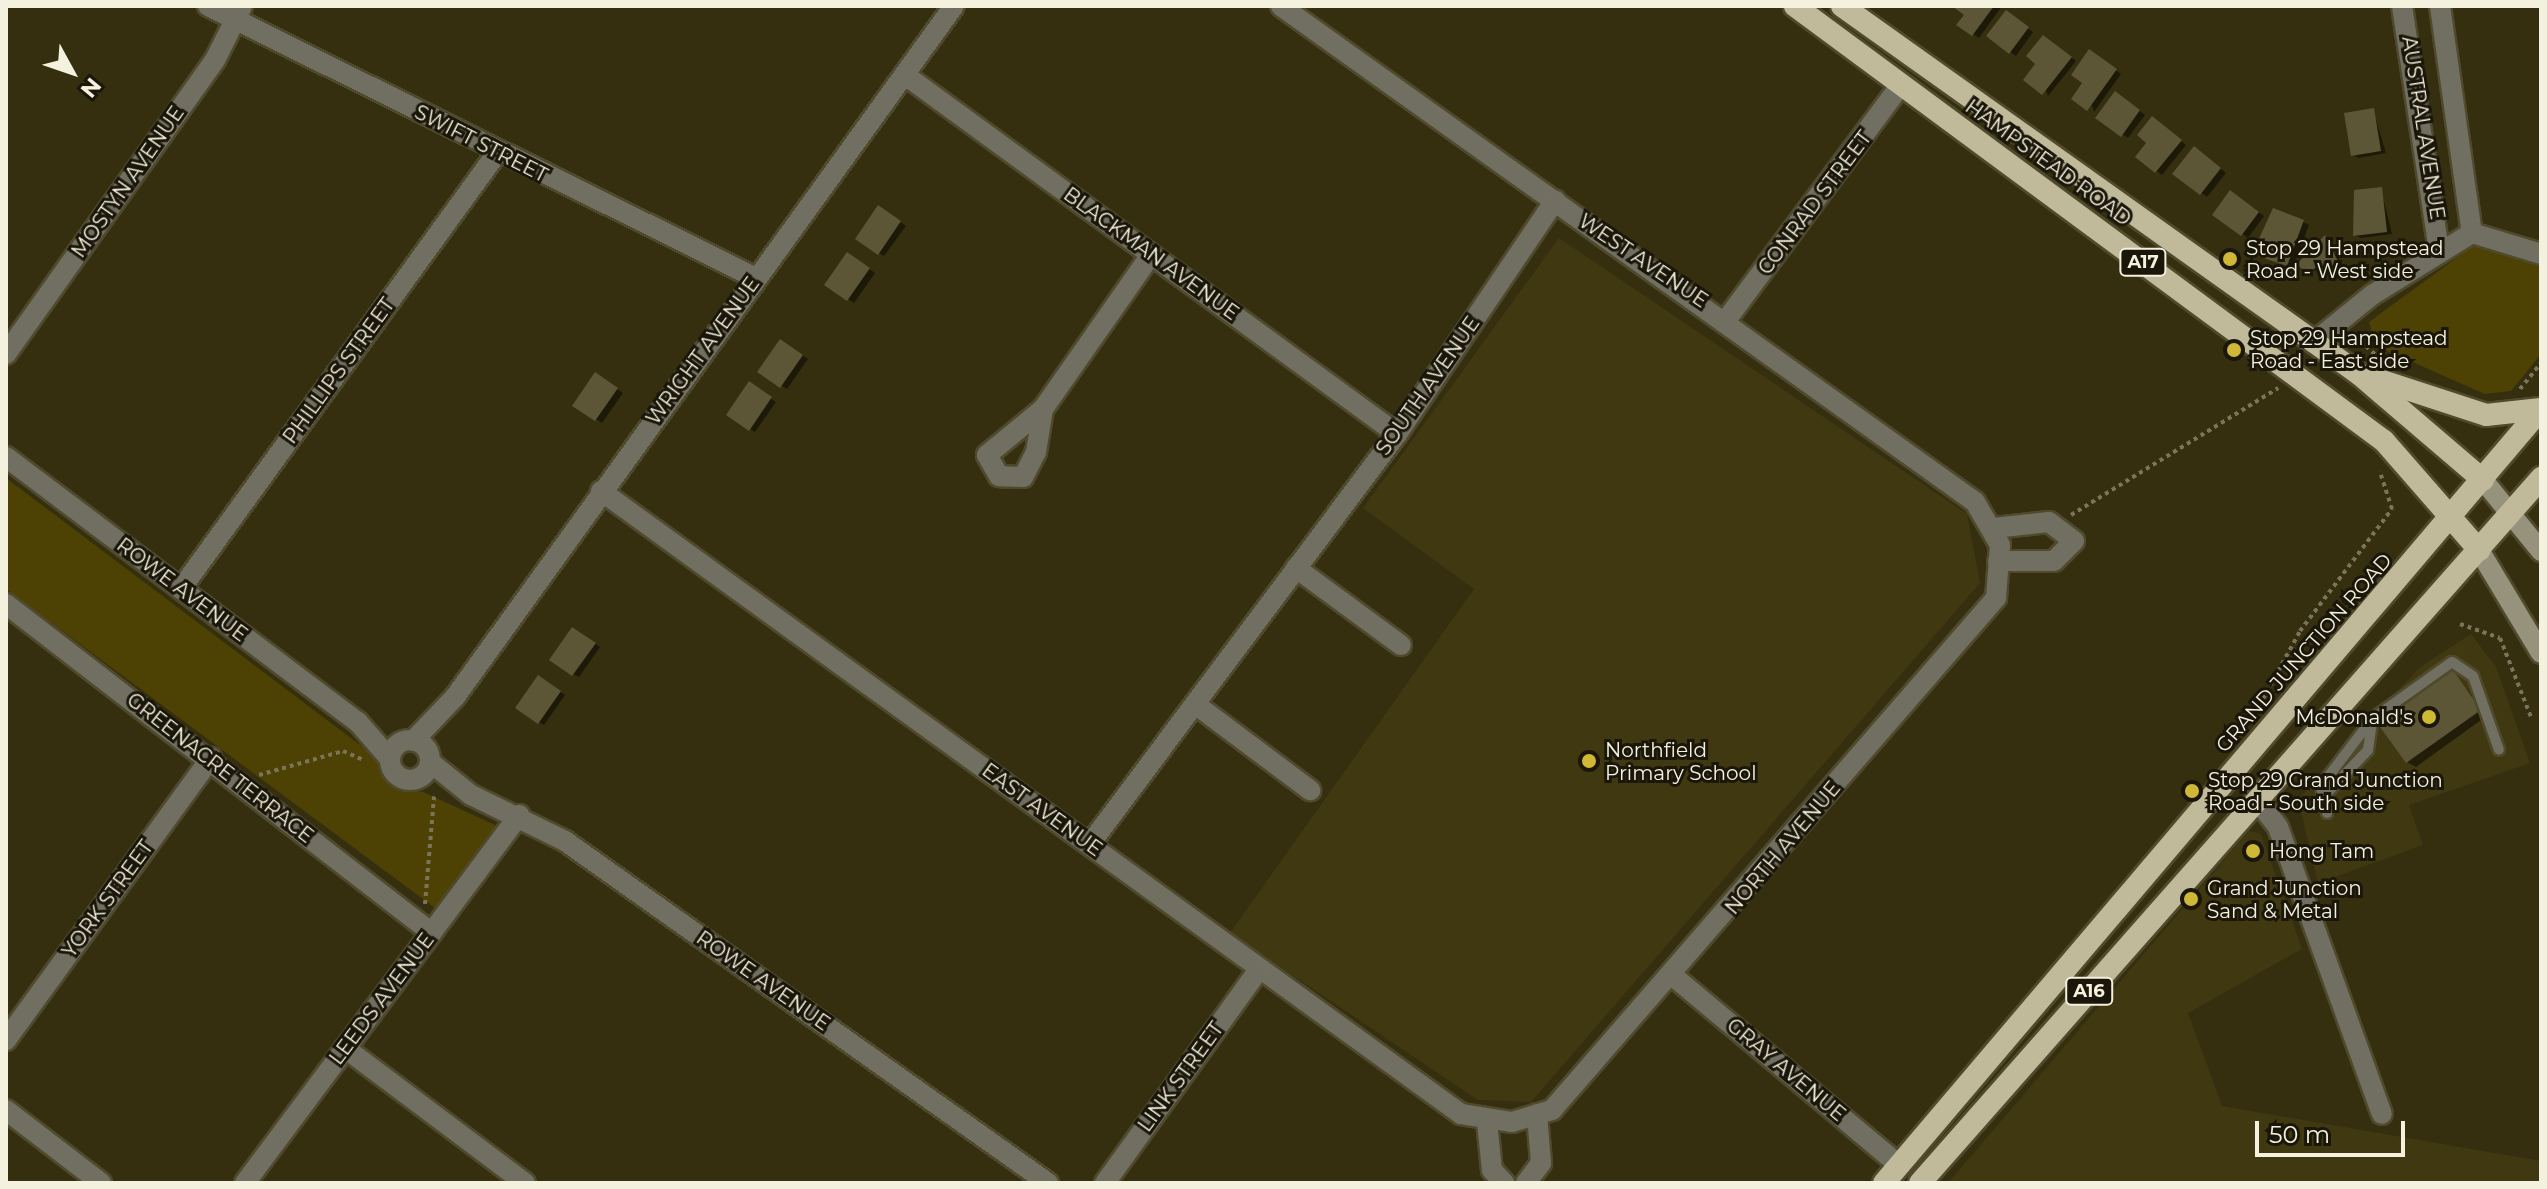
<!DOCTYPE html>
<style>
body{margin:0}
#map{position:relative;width:2547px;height:1189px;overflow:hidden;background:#352f10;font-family:Montserrat,sans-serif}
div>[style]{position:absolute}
.built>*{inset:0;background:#403810}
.green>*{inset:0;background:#4d4203}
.shadow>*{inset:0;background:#0007}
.building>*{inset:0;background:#5c5636}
.path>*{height:4px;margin-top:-2px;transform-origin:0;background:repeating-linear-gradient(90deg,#79745a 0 4px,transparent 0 8px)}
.roads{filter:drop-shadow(2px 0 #504a2d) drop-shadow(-2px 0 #504a2d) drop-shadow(0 2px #504a2d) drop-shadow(0 -2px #504a2d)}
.service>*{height:10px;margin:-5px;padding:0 5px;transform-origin:5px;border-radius:5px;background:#716f61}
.minor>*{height:20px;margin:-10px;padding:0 10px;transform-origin:10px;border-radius:10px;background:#716f61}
.minor>.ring{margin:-10px;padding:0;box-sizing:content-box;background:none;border:20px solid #716f61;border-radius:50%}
.secondary>*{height:20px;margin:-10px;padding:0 10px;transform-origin:10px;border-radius:10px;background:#97927c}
.trunk>*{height:22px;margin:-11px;padding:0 11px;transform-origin:11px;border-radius:11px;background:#c0ba9a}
.dots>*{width:22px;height:22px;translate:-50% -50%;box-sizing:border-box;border:4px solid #1a170a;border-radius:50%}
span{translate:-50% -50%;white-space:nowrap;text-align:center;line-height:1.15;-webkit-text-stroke:6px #1a170a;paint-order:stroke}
.shield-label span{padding:2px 6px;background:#1a170a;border:2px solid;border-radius:6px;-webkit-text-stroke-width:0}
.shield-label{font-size:18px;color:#f4f1df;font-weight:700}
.street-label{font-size:20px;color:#f4f1df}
.poi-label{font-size:20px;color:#f4f1df}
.left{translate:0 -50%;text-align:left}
.right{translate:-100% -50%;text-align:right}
.frame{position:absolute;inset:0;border:8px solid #f4f1df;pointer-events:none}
.north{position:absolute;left:32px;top:32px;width:80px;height:80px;-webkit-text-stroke:6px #1a170a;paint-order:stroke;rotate:130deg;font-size:22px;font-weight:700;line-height:32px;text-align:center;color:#f4f1df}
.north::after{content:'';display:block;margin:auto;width:28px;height:36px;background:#f4f1df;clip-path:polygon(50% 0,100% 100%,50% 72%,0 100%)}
.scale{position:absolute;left:2255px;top:1121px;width:150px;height:36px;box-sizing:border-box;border:4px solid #f4f1df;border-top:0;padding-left:10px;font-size:24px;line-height:28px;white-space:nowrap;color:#f4f1df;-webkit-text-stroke:6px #1a170a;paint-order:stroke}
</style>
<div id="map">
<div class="built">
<i style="clip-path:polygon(1559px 238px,1967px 514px,1980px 583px,1531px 1102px,1478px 1100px,1230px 933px,1474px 589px,1363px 508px)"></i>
<i style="clip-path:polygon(2471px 634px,2496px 667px,2530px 763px,2409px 805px,2423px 845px,2318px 883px,2298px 799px,2419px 668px)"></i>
<i style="clip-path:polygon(2249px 831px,2261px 834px,2302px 949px,2188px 1013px,2222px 1106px,2541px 1161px,2541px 1183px,1948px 1183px)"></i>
</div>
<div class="green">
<i style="clip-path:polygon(2474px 245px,2541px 266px,2541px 354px,2511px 391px,2485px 394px,2376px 346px,2369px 322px)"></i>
<i style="clip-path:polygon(6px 478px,380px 760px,400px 790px,423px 792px,495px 825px,499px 834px,439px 911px,6px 589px)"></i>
</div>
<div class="shadow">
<i style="clip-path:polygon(1955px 6px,2002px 6px,1979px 38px,1959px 25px,1967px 14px)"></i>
<i style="clip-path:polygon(2012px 16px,2033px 32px,2016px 56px,2010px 52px)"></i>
<i style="clip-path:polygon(2049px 40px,2076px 61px,2048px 96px,2038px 64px)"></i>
<i style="clip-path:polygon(2095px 55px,2121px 74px,2094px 112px,2085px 83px)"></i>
<i style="clip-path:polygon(2121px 97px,2145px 115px,2128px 138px,2098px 118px)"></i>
<i style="clip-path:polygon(2373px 110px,2386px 153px,2359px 158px,2353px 155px)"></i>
<i style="clip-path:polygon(2158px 122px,2186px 145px,2162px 175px,2138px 156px)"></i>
<i style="clip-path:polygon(2200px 152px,2226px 173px,2207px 197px,2175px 173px)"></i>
<i style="clip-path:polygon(2381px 189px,2392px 234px,2361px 238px,2355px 235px)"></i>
<i style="clip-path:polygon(2237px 196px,2264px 216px,2248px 238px,2215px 214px)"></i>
<i style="clip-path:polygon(884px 211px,906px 226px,884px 256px,879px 253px)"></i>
<i style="clip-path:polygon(2303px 222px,2309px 225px,2293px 268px,2260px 256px)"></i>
<i style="clip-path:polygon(2325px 238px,2346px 270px,2337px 279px,2323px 267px,2309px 273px)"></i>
<i style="clip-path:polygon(853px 258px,875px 273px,854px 303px,827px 285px)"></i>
<i style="clip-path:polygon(786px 344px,808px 359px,787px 389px,760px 371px)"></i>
<i style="clip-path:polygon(601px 378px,623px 393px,602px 423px,575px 405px)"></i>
<i style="clip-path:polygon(749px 384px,776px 402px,755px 432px,750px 429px)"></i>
<i style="clip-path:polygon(579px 632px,600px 647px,579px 677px,573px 674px)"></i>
<i style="clip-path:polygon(2453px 673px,2488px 715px,2416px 767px,2407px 762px)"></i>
<i style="clip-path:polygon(538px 677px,565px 695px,544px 725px,539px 722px)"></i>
</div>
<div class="building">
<i style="clip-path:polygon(1952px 6px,1994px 6px,1972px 36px,1956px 25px,1964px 15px)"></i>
<i style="clip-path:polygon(2006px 10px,2029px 27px,2009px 54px,1986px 36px)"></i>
<i style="clip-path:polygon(2043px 35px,2072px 57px,2042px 95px,2023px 80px,2035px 64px,2026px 56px)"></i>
<i style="clip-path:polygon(2089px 49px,2117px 69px,2087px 111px,2071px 99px,2082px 83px,2071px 75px)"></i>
<i style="clip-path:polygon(2115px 91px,2140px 110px,2121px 137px,2095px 118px)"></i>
<i style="clip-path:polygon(2374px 108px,2381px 151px,2351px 156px,2344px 113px)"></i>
<i style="clip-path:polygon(2152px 116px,2182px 140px,2155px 173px,2135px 157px,2146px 143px,2137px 135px)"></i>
<i style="clip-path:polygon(2194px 146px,2221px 168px,2200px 195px,2172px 174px)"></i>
<i style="clip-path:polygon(2382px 187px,2387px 232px,2353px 236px,2354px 190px)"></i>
<i style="clip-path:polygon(2230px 190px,2259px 212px,2241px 236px,2212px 215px)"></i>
<i style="clip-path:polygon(878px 205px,901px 221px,878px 255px,855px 239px)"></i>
<i style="clip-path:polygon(2273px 208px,2304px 220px,2287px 266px,2252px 254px)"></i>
<i style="clip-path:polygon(2325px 235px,2341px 267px,2331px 277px,2318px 265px,2308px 275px,2297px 264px)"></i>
<i style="clip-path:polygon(847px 252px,870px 268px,847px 301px,824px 285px)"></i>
<i style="clip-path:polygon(780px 339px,803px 355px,780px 388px,757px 372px)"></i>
<i style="clip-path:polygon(595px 372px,618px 388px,595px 421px,572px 406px)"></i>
<i style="clip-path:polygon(749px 381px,772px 397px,749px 431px,726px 415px)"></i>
<i style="clip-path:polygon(572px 627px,596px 643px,572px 676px,549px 660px)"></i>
<i style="clip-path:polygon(2453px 670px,2481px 710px,2406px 763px,2378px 724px)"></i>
<i style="clip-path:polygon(538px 675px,561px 691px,538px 724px,515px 708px)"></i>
</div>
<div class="path">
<i style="left:2366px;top:346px;width:19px;rotate:43deg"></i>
<i style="left:2520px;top:389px;width:33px;rotate:-51deg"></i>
<i style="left:2071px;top:515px;width:243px;rotate:-31.5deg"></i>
<i style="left:2460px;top:624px;width:42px;rotate:19.3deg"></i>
<i style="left:2500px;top:638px;width:85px;rotate:68.6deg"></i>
<i style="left:2259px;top:706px;width:85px;rotate:-61.3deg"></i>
<i style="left:2300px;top:631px;width:153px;rotate:-53deg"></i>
<i style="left:2392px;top:509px;width:40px;rotate:-108deg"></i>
<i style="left:259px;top:775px;width:87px;rotate:-15.9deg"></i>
<i style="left:343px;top:751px;width:22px;rotate:24deg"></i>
<i style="left:425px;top:904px;width:108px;rotate:-85.2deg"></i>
</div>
<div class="roads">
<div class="service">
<i style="left:2325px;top:795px;width:62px;rotate:-46.3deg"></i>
<i style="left:2368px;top:750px;width:27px;rotate:-82deg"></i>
<i style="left:2327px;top:813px;width:28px;rotate:-103deg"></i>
<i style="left:2321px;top:786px;width:84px;rotate:-52.7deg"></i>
<i style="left:2372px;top:719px;width:98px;rotate:-35.5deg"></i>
<i style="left:2452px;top:662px;width:25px;rotate:34deg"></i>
<i style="left:2473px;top:676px;width:78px;rotate:70.6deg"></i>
</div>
<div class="minor">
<i style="left:208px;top:6px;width:612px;rotate:26.4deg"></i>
<i style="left:2402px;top:6px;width:249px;rotate:81.4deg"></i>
<i style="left:2440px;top:6px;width:229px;rotate:82deg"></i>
<i style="left:905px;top:75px;width:609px;rotate:36.12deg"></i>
<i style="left:1727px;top:319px;width:292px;rotate:-53.4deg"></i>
<i style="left:2313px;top:343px;width:76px;rotate:-39.1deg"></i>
<i style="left:2372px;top:295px;width:118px;rotate:-31.8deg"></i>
<i style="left:2472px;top:233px;width:72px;rotate:16.9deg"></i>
<i style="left:6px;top:354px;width:361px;rotate:-54.6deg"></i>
<i style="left:215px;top:60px;width:60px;rotate:-63.4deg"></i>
<i style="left:1043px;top:409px;width:44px;rotate:99.2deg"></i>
<i style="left:1036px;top:452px;width:28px;rotate:117deg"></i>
<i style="left:1023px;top:477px;width:24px;rotate:-178deg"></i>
<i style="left:999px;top:476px;width:24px;rotate:-120deg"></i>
<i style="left:987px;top:455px;width:72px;rotate:-39.4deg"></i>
<i style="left:1043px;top:409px;width:188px;rotate:-55deg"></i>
<i style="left:6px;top:457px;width:441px;rotate:37deg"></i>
<i style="left:358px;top:722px;width:49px;rotate:49.1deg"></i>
<i style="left:601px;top:491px;width:1062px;rotate:35.92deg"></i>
<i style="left:1461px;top:1114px;width:52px;rotate:8.9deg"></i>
<i style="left:1512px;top:1122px;width:42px;rotate:-16.7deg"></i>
<i style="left:1552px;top:1110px;width:678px;rotate:-49.07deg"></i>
<i style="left:1996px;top:598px;width:53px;rotate:-85.7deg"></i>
<i style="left:2000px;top:545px;width:50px;rotate:-120.2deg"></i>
<i style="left:1975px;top:502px;width:853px;rotate:-144.45deg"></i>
<i style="left:1994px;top:528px;width:55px;rotate:-6.2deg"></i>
<i style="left:2049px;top:522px;width:31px;rotate:37deg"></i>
<i style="left:2074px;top:541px;width:28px;rotate:135deg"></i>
<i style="left:2054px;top:561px;width:56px;rotate:180deg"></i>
<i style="left:1296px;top:568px;width:130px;rotate:36.3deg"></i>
<i style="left:181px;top:589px;width:538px;rotate:-54.07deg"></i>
<i style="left:6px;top:604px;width:538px;rotate:37.68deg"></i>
<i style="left:1195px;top:704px;width:144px;rotate:36.8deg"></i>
<i class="ring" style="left:390px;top:740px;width:20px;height:20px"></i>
<i style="left:413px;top:741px;width:61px;rotate:-46.3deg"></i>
<i style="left:455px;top:697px;width:852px;rotate:-54.17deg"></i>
<i style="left:430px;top:762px;width:53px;rotate:38.8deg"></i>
<i style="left:471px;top:795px;width:105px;rotate:26.1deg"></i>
<i style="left:565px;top:841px;width:592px;rotate:35.3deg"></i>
<i style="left:2257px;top:800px;width:34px;rotate:52deg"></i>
<i style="left:2278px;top:827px;width:305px;rotate:70.1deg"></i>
<i style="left:1090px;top:844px;width:512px;rotate:-53.17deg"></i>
<i style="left:1397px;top:434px;width:282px;rotate:-55.9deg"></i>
<i style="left:1673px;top:976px;width:295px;rotate:39.9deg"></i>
<i style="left:6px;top:1040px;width:349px;rotate:-54deg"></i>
<i style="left:345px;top:1048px;width:225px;rotate:36.9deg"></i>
<i style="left:6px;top:1110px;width:120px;rotate:37.5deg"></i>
<i style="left:1487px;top:1122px;width:48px;rotate:84.1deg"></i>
<i style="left:1492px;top:1170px;width:18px;rotate:47deg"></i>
<i style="left:245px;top:1183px;width:459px;rotate:-53.3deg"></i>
<i style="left:1105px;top:1183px;width:261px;rotate:-54.2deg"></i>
<i style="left:1526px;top:1183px;width:25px;rotate:-53deg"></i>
<i style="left:1541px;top:1163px;width:49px;rotate:-94.7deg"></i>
</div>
<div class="secondary">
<i style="left:2483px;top:480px;width:92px;rotate:50.8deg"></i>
<i style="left:2479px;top:550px;width:120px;rotate:59deg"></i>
</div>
<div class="trunk">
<i style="left:1795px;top:6px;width:732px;rotate:36.45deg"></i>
<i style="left:2384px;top:441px;width:145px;rotate:48.9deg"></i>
<i style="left:1842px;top:6px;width:635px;rotate:35.44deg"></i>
<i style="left:2359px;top:374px;width:163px;rotate:40.5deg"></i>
<i style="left:2376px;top:379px;width:116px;rotate:18.1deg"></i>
<i style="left:2486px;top:415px;width:55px;rotate:-6.2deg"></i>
<i style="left:1884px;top:1183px;width:1015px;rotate:-49.67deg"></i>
<i style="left:1920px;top:1183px;width:940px;rotate:-48.62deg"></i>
</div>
</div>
<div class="dots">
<i style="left:2230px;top:259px;background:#d0b837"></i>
<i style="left:2234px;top:350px;background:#d0b837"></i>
<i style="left:2429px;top:717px;background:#d0b837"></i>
<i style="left:1589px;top:761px;background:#d0b837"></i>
<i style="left:2192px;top:791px;background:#d0b837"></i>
<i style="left:2253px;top:851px;background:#d0b837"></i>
<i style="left:2191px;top:899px;background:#d0b837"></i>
</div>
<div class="shield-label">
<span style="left:2143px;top:262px">A17</span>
<span style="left:2089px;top:991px">A16</span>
</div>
<div class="street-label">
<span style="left:2423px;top:128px;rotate:81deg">AUSTRAL AVENUE</span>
<span style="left:481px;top:144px;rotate:27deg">SWIFT STREET</span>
<span style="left:2048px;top:163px;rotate:36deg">HAMPSTEAD ROAD</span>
<span style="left:128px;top:182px;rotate:-55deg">MOSTYN AVENUE</span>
<span style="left:1815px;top:203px;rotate:-53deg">CONRAD STREET</span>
<span style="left:1151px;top:254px;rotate:36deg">BLACKMAN AVENUE</span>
<span style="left:1643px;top:261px;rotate:34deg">WEST AVENUE</span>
<span style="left:703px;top:351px;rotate:-54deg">WRIGHT AVENUE</span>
<span style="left:339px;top:371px;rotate:-54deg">PHILLIPS STREET</span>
<span style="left:1428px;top:386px;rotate:-55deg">SOUTH AVENUE</span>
<span style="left:182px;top:590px;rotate:37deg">ROWE AVENUE</span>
<span style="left:2304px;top:653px;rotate:-49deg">GRAND JUNCTION ROAD</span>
<span style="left:220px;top:768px;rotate:38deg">GREENACRE TERRACE</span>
<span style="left:1042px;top:810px;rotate:36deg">EAST AVENUE</span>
<span style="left:1783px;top:848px;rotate:-50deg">NORTH AVENUE</span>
<span style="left:108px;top:899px;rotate:-54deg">YORK STREET</span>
<span style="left:763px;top:981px;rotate:35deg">ROWE AVENUE</span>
<span style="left:382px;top:999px;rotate:-53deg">LEEDS AVENUE</span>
<span style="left:1786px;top:1070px;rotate:40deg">GRAY AVENUE</span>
<span style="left:1181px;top:1077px;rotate:-54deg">LINK STREET</span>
</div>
<div class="poi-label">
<span class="left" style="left:2246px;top:260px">Stop 29 Hampstead<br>Road - West side</span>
<span class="left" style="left:2250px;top:350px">Stop 29 Hampstead<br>Road - East side</span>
<span class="right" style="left:2413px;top:717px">McDonald's</span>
<span class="left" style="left:1605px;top:762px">Northfield<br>Primary School</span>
<span class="left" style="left:2208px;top:792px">Stop 29 Grand Junction<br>Road - South side</span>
<span class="left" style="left:2269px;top:851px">Hong Tam</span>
<span class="left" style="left:2207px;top:900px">Grand Junction<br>Sand &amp; Metal</span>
</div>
<div class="frame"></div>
<div class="north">N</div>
<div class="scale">50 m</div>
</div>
